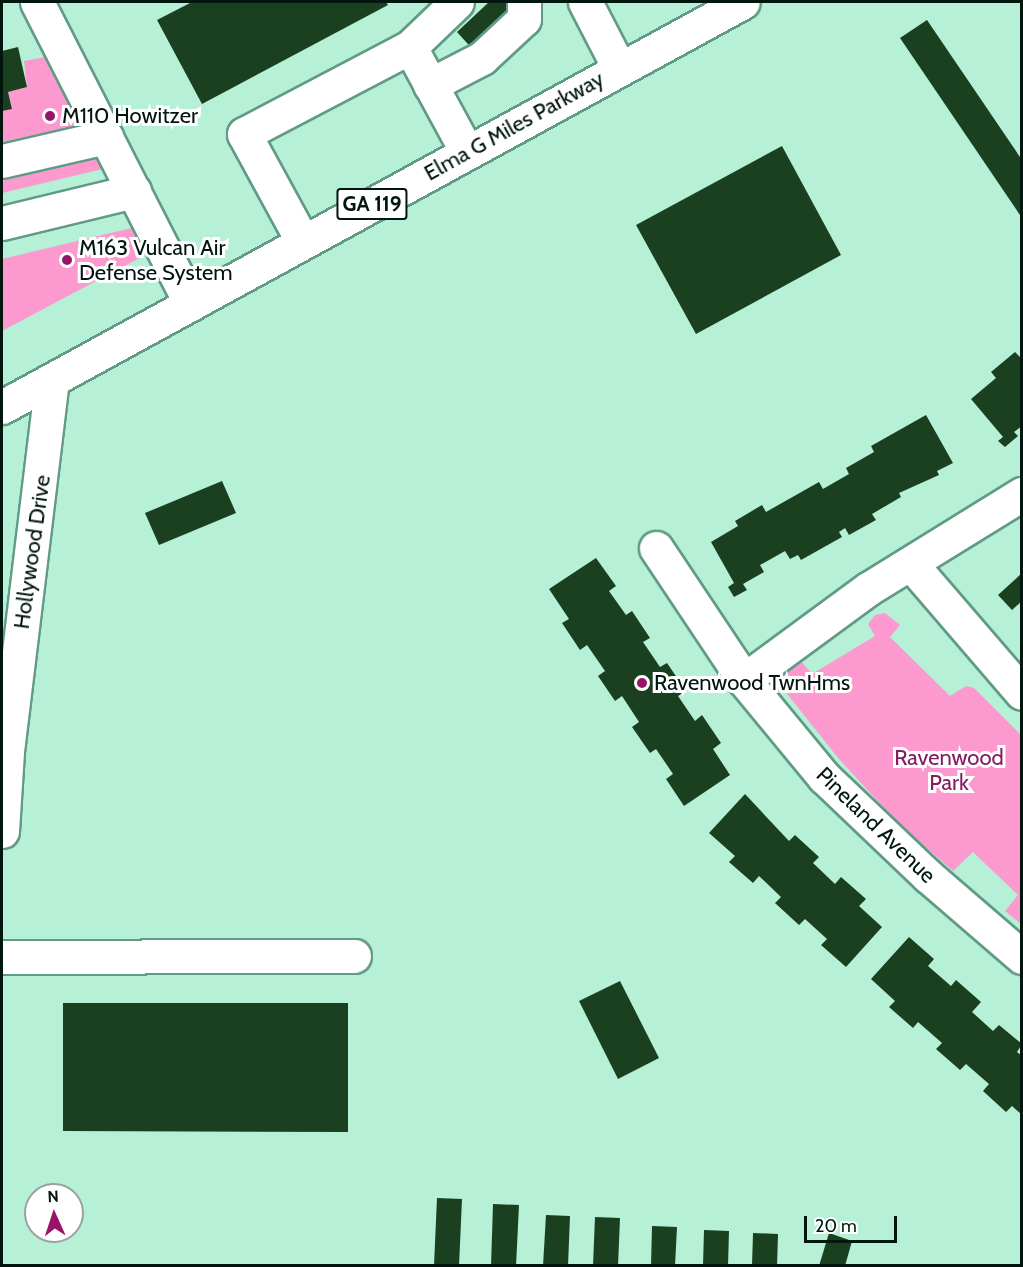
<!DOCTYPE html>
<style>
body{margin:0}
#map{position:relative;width:1023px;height:1267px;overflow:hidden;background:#b5f0d7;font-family:Cabin,sans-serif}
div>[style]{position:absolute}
.green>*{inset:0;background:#fc99ce}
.building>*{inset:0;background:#1a4020}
.roads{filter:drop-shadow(2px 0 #629b85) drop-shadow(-2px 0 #629b85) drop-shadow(0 2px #629b85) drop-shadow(0 -2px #629b85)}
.minor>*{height:33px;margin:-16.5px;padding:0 16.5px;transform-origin:16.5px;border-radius:16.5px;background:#fff}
.major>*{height:33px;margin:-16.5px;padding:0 16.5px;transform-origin:16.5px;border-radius:16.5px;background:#fff}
.dots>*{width:16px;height:16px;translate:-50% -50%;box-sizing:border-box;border:3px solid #fff;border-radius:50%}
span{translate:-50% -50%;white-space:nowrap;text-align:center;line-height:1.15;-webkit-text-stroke:6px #fff;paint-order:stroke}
.shield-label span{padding:2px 4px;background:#fff;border:2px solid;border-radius:4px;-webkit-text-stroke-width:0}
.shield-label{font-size:21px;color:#01160e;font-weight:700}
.poi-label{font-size:22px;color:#01160e}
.left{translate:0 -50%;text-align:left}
.street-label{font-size:22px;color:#01160e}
.park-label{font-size:22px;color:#861c5f}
.frame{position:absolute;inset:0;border:3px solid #01160e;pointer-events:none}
.north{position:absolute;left:24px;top:1183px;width:60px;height:60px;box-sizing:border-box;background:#fff;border:2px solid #99a29f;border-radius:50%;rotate:357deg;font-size:16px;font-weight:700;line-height:24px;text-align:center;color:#01160e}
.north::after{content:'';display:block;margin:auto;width:21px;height:27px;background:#98146a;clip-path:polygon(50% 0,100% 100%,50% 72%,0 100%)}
.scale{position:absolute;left:804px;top:1216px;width:93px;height:27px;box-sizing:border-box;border:3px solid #01160e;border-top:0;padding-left:8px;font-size:18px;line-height:21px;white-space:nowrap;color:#01160e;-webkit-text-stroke:4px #fff;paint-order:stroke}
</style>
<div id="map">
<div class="green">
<i style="clip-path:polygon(51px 56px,83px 125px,2px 142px,2px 111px,12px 108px,8px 92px,27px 87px,24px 61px)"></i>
<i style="clip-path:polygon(105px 156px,107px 168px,2px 193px,2px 181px)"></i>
<i style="clip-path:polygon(136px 227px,147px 254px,2px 331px,2px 259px)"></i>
<i style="clip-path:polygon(885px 613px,900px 625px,890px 637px,950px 696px,966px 686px,974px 688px,1021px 735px,1021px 924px,1005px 911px,1018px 895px,973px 852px,953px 871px,897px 822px,839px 759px,780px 685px,780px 664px,794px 653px,812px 674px,875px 636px,868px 624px,875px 615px)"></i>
</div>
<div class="building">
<i style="clip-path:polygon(192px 2px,386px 2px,388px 5px,202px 104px,157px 20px)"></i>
<i style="clip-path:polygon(489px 2px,506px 2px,518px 14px,476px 53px,457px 32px)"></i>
<i style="clip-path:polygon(927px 20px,1022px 160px,1022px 218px,900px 38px)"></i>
<i style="clip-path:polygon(18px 47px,27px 87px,8px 92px,12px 109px,2px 111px,2px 51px)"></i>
<i style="clip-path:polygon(782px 146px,841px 255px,696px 334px,636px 225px)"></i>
<i style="clip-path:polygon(1015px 352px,1022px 359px,1022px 426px,1014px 432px,1018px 436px,1005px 447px,998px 441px,1003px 437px,971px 399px,996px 378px,991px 372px)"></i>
<i style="clip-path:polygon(926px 415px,953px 463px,937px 471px,939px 475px,899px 493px,901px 497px,872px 514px,876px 520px,849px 535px,845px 528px,839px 532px,842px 537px,801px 560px,798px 555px,790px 559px,785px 551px,760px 565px,764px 572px,743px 584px,747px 590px,734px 597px,728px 587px,734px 583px,711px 542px,738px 526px,735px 521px,762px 505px,766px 512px,819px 482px,823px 489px,849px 474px,846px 468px,874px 452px,871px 446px)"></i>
<i style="clip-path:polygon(222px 481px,236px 513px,159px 545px,145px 513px)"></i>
<i style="clip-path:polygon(596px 558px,616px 586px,609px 591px,626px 615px,632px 611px,650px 638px,643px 642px,660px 667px,667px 663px,686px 691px,678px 696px,695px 721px,702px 715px,721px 743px,713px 749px,730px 775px,684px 806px,666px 779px,673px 774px,656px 749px,650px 753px,632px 727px,639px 722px,622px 696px,615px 701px,598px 676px,605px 671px,587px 645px,580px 650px,562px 623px,569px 619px,549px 589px)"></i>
<i style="clip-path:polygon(1022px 573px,1022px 601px,1012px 610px,998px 595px)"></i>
<i style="clip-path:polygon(745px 794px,789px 841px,795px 835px,819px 857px,813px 863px,835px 884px,841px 877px,866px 899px,859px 906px,882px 927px,846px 967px,821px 945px,827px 939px,805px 919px,799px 925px,775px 903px,781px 897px,759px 876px,753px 883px,729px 862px,735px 856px,709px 833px)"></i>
<i style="clip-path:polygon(909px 937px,934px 959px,928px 966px,951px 986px,956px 980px,981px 1002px,972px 1012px,993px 1031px,999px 1025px,1022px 1044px,1017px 1052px,1022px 1056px,1022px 1115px,1012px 1106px,1006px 1112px,983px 1091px,989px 1084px,966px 1064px,960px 1070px,936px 1049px,942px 1043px,918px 1022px,913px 1028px,889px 1007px,895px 1001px,871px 979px)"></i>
<i style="clip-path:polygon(620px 981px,659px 1058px,618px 1079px,579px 1001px)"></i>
<i style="clip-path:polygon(63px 1003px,348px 1003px,348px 1132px,63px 1131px)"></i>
<i style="clip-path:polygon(437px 1198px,462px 1199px,459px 1266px,434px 1266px)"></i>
<i style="clip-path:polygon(493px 1204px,519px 1205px,516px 1266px,491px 1266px)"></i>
<i style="clip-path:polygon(546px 1215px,570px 1216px,568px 1266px,543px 1266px)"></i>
<i style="clip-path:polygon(595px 1217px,620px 1218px,618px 1266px,593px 1266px)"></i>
<i style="clip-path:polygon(652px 1226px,677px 1227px,675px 1266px,651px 1266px)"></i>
<i style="clip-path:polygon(704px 1230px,729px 1231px,728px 1266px,703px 1266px)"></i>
<i style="clip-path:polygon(753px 1233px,778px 1234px,777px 1266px,752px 1266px)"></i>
<i style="clip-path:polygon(829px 1233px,852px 1241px,845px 1266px,819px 1266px)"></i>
</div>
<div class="roads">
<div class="minor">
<i style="left:37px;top:2px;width:339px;rotate:63deg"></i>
<i style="left:585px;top:2px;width:74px;rotate:62.7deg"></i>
<i style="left:410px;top:47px;width:65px;rotate:-43.8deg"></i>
<i style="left:430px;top:85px;width:59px;rotate:-27.4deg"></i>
<i style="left:482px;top:58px;width:57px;rotate:-42.9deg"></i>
<i style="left:524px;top:19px;width:17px;rotate:-90deg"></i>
<i style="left:2px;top:161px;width:107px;rotate:-13deg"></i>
<i style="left:2px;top:223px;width:136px;rotate:-13.6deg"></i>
<i style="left:303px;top:242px;width:123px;rotate:-118.6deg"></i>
<i style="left:244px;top:134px;width:187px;rotate:-27.7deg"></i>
<i style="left:410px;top:47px;width:119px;rotate:61.5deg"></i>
<i style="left:656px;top:548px;width:159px;rotate:56.3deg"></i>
<i style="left:744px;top:680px;width:126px;rotate:50.5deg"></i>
<i style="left:824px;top:777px;width:144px;rotate:43.6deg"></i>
<i style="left:928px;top:876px;width:124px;rotate:40.8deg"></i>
<i style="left:911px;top:564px;width:170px;rotate:49.3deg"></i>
<i style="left:744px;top:680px;width:154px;rotate:-36.3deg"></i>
<i style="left:868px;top:589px;width:181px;rotate:-31.7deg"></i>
<i style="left:2px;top:831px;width:80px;rotate:-86.4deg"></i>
<i style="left:7px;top:751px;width:373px;rotate:-83.1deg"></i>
<i style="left:2px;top:957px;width:352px;rotate:-0.2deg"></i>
</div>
<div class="major">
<i style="left:2px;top:407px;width:844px;rotate:-28.66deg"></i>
</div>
</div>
<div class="dots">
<i style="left:50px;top:116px;background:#98146a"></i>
<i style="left:67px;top:260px;background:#98146a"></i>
<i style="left:642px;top:683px;background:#98146a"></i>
</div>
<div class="shield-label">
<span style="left:372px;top:204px">GA 119</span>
</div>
<div class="poi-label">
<span class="left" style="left:62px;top:116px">M110 Howitzer</span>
<span class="left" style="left:79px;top:260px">M163 Vulcan Air<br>Defense System</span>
<span class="left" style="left:654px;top:683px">Ravenwood TwnHms</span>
</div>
<div class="street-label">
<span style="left:514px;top:126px;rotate:-29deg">Elma G Miles Parkway</span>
<span style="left:32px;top:552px;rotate:-82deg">Hollywood Drive</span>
<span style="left:876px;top:825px;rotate:44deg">Pineland Avenue</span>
</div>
<div class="park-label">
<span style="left:949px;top:770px">Ravenwood<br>Park</span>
</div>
<div class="frame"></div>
<div class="north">N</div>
<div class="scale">20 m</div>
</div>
